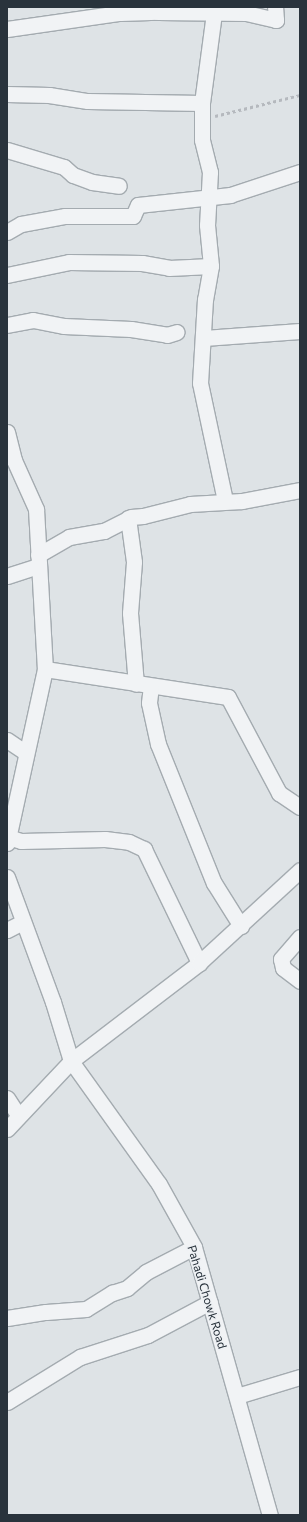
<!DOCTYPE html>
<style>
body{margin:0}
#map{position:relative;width:307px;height:1522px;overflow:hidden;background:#dee3e6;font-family:Commissioner,sans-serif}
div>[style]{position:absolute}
.path>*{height:2.5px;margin-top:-1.25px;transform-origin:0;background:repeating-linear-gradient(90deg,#b5b9be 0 3px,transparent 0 6px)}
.roads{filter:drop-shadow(1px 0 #a4abb0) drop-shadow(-1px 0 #a4abb0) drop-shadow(0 1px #a4abb0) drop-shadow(0 -1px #a4abb0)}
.minor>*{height:15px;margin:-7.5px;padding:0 7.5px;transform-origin:7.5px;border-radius:7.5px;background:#f1f3f5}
span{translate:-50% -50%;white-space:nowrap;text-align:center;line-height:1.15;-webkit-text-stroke:3px #eef1f4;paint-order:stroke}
.street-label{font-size:12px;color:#29333c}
.frame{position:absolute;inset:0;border:8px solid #29333c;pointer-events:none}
</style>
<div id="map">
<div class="path">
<i style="left:215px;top:116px;width:88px;rotate:-13.9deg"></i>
</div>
<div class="roads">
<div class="minor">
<i style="left:214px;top:13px;width:91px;rotate:97.6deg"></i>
<i style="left:202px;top:103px;width:37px;rotate:90deg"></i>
<i style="left:202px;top:140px;width:33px;rotate:76deg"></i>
<i style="left:210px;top:172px;width:53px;rotate:93.2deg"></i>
<i style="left:207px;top:225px;width:41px;rotate:84.4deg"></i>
<i style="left:211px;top:266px;width:34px;rotate:100deg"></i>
<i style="left:205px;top:299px;width:84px;rotate:93.4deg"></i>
<i style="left:200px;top:383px;width:121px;rotate:78deg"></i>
<i style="left:7px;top:29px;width:114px;rotate:-8.1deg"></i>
<i style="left:120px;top:13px;width:38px;rotate:-2deg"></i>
<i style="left:158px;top:12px;width:88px;rotate:0.7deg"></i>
<i style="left:246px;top:13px;width:31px;rotate:13deg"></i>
<i style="left:276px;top:20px;width:13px;rotate:-94deg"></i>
<i style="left:7px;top:94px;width:42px;rotate:1.4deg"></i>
<i style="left:49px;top:95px;width:39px;rotate:9deg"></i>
<i style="left:88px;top:101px;width:114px;rotate:1deg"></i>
<i style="left:7px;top:150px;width:59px;rotate:16.6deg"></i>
<i style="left:64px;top:167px;width:12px;rotate:42deg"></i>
<i style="left:73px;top:175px;width:20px;rotate:20deg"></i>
<i style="left:92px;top:182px;width:27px;rotate:8deg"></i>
<i style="left:7px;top:232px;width:16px;rotate:-30deg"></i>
<i style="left:21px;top:224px;width:45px;rotate:-10.3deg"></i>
<i style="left:65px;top:216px;width:68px"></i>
<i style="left:133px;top:216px;width:12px;rotate:-66deg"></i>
<i style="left:138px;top:205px;width:93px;rotate:-6.2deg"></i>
<i style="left:230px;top:195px;width:74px;rotate:-18.2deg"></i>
<i style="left:7px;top:275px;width:63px;rotate:-11.8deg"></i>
<i style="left:69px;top:262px;width:73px;rotate:0.8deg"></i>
<i style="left:142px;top:263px;width:27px;rotate:10deg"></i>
<i style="left:169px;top:268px;width:42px;rotate:-2.7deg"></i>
<i style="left:7px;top:325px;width:26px;rotate:-11deg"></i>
<i style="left:33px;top:320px;width:32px;rotate:11deg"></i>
<i style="left:64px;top:326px;width:67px;rotate:2.6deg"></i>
<i style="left:131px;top:329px;width:36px;rotate:9deg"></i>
<i style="left:167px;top:335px;width:10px;rotate:-17deg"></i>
<i style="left:204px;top:338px;width:96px;rotate:-4.2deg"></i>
<i style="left:7px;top:432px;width:29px;rotate:76deg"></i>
<i style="left:14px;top:460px;width:54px;rotate:65.8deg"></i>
<i style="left:36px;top:509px;width:160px;rotate:86.8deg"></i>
<i style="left:45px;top:669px;width:178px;rotate:102.3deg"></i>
<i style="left:128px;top:518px;width:44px;rotate:82.2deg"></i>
<i style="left:134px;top:562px;width:51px;rotate:94.5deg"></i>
<i style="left:130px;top:613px;width:71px;rotate:85.2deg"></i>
<i style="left:38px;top:555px;width:36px;rotate:-30deg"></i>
<i style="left:69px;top:537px;width:36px;rotate:-10deg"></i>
<i style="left:104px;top:531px;width:30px;rotate:-27deg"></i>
<i style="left:131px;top:517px;width:12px;rotate:-5deg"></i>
<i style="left:143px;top:516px;width:49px;rotate:-14.3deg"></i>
<i style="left:190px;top:504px;width:52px;rotate:-3.3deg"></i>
<i style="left:242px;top:501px;width:59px;rotate:-10.7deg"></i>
<i style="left:7px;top:576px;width:33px;rotate:-18deg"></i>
<i style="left:45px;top:669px;width:185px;rotate:8.7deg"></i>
<i style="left:228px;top:697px;width:109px;rotate:62deg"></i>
<i style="left:279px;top:793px;width:25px;rotate:34deg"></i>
<i style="left:151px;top:686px;width:17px;rotate:97deg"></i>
<i style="left:149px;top:703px;width:42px;rotate:77.6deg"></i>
<i style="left:158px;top:744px;width:150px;rotate:68.1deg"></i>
<i style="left:214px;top:883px;width:51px;rotate:57.9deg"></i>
<i style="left:7px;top:740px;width:23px;rotate:34deg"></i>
<i style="left:8px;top:837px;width:14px;rotate:17deg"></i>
<i style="left:21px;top:841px;width:84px;rotate:-1.4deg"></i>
<i style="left:105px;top:839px;width:24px;rotate:7deg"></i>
<i style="left:129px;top:842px;width:17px;rotate:25deg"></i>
<i style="left:144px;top:849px;width:127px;rotate:64.2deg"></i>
<i style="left:7px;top:877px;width:133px;rotate:69.8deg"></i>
<i style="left:53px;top:1002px;width:62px;rotate:73deg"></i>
<i style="left:71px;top:1061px;width:151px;rotate:54.4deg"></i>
<i style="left:159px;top:1184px;width:72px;rotate:60.9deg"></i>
<i style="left:194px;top:1247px;width:279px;rotate:74.2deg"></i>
<i style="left:7px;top:930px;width:18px;rotate:-27deg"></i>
<i style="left:300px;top:937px;width:29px;rotate:131deg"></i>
<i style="left:281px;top:959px;width:9px;rotate:77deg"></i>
<i style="left:283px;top:968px;width:21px;rotate:37deg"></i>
<i style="left:7px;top:1098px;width:20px;rotate:57deg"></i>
<i style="left:7px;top:1129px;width:93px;rotate:-46.7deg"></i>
<i style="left:71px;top:1061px;width:161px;rotate:-37.4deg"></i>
<i style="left:199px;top:963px;width:137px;rotate:-42.6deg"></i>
<i style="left:7px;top:1318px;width:39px;rotate:-9deg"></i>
<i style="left:46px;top:1312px;width:40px;rotate:-4.3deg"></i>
<i style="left:86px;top:1309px;width:31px;rotate:-32deg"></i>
<i style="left:112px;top:1293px;width:16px;rotate:-18deg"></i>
<i style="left:127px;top:1288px;width:25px;rotate:-40deg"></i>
<i style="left:146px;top:1272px;width:54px;rotate:-27.5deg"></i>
<i style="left:237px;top:1396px;width:66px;rotate:-16.8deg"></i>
<i style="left:7px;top:1402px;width:86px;rotate:-31.7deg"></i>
<i style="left:80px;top:1357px;width:71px;rotate:-17.9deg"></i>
<i style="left:148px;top:1335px;width:70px;rotate:-28deg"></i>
</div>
</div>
<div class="street-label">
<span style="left:207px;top:1297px;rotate:73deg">Pahadi Chowk Road</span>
</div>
<div class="frame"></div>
</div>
